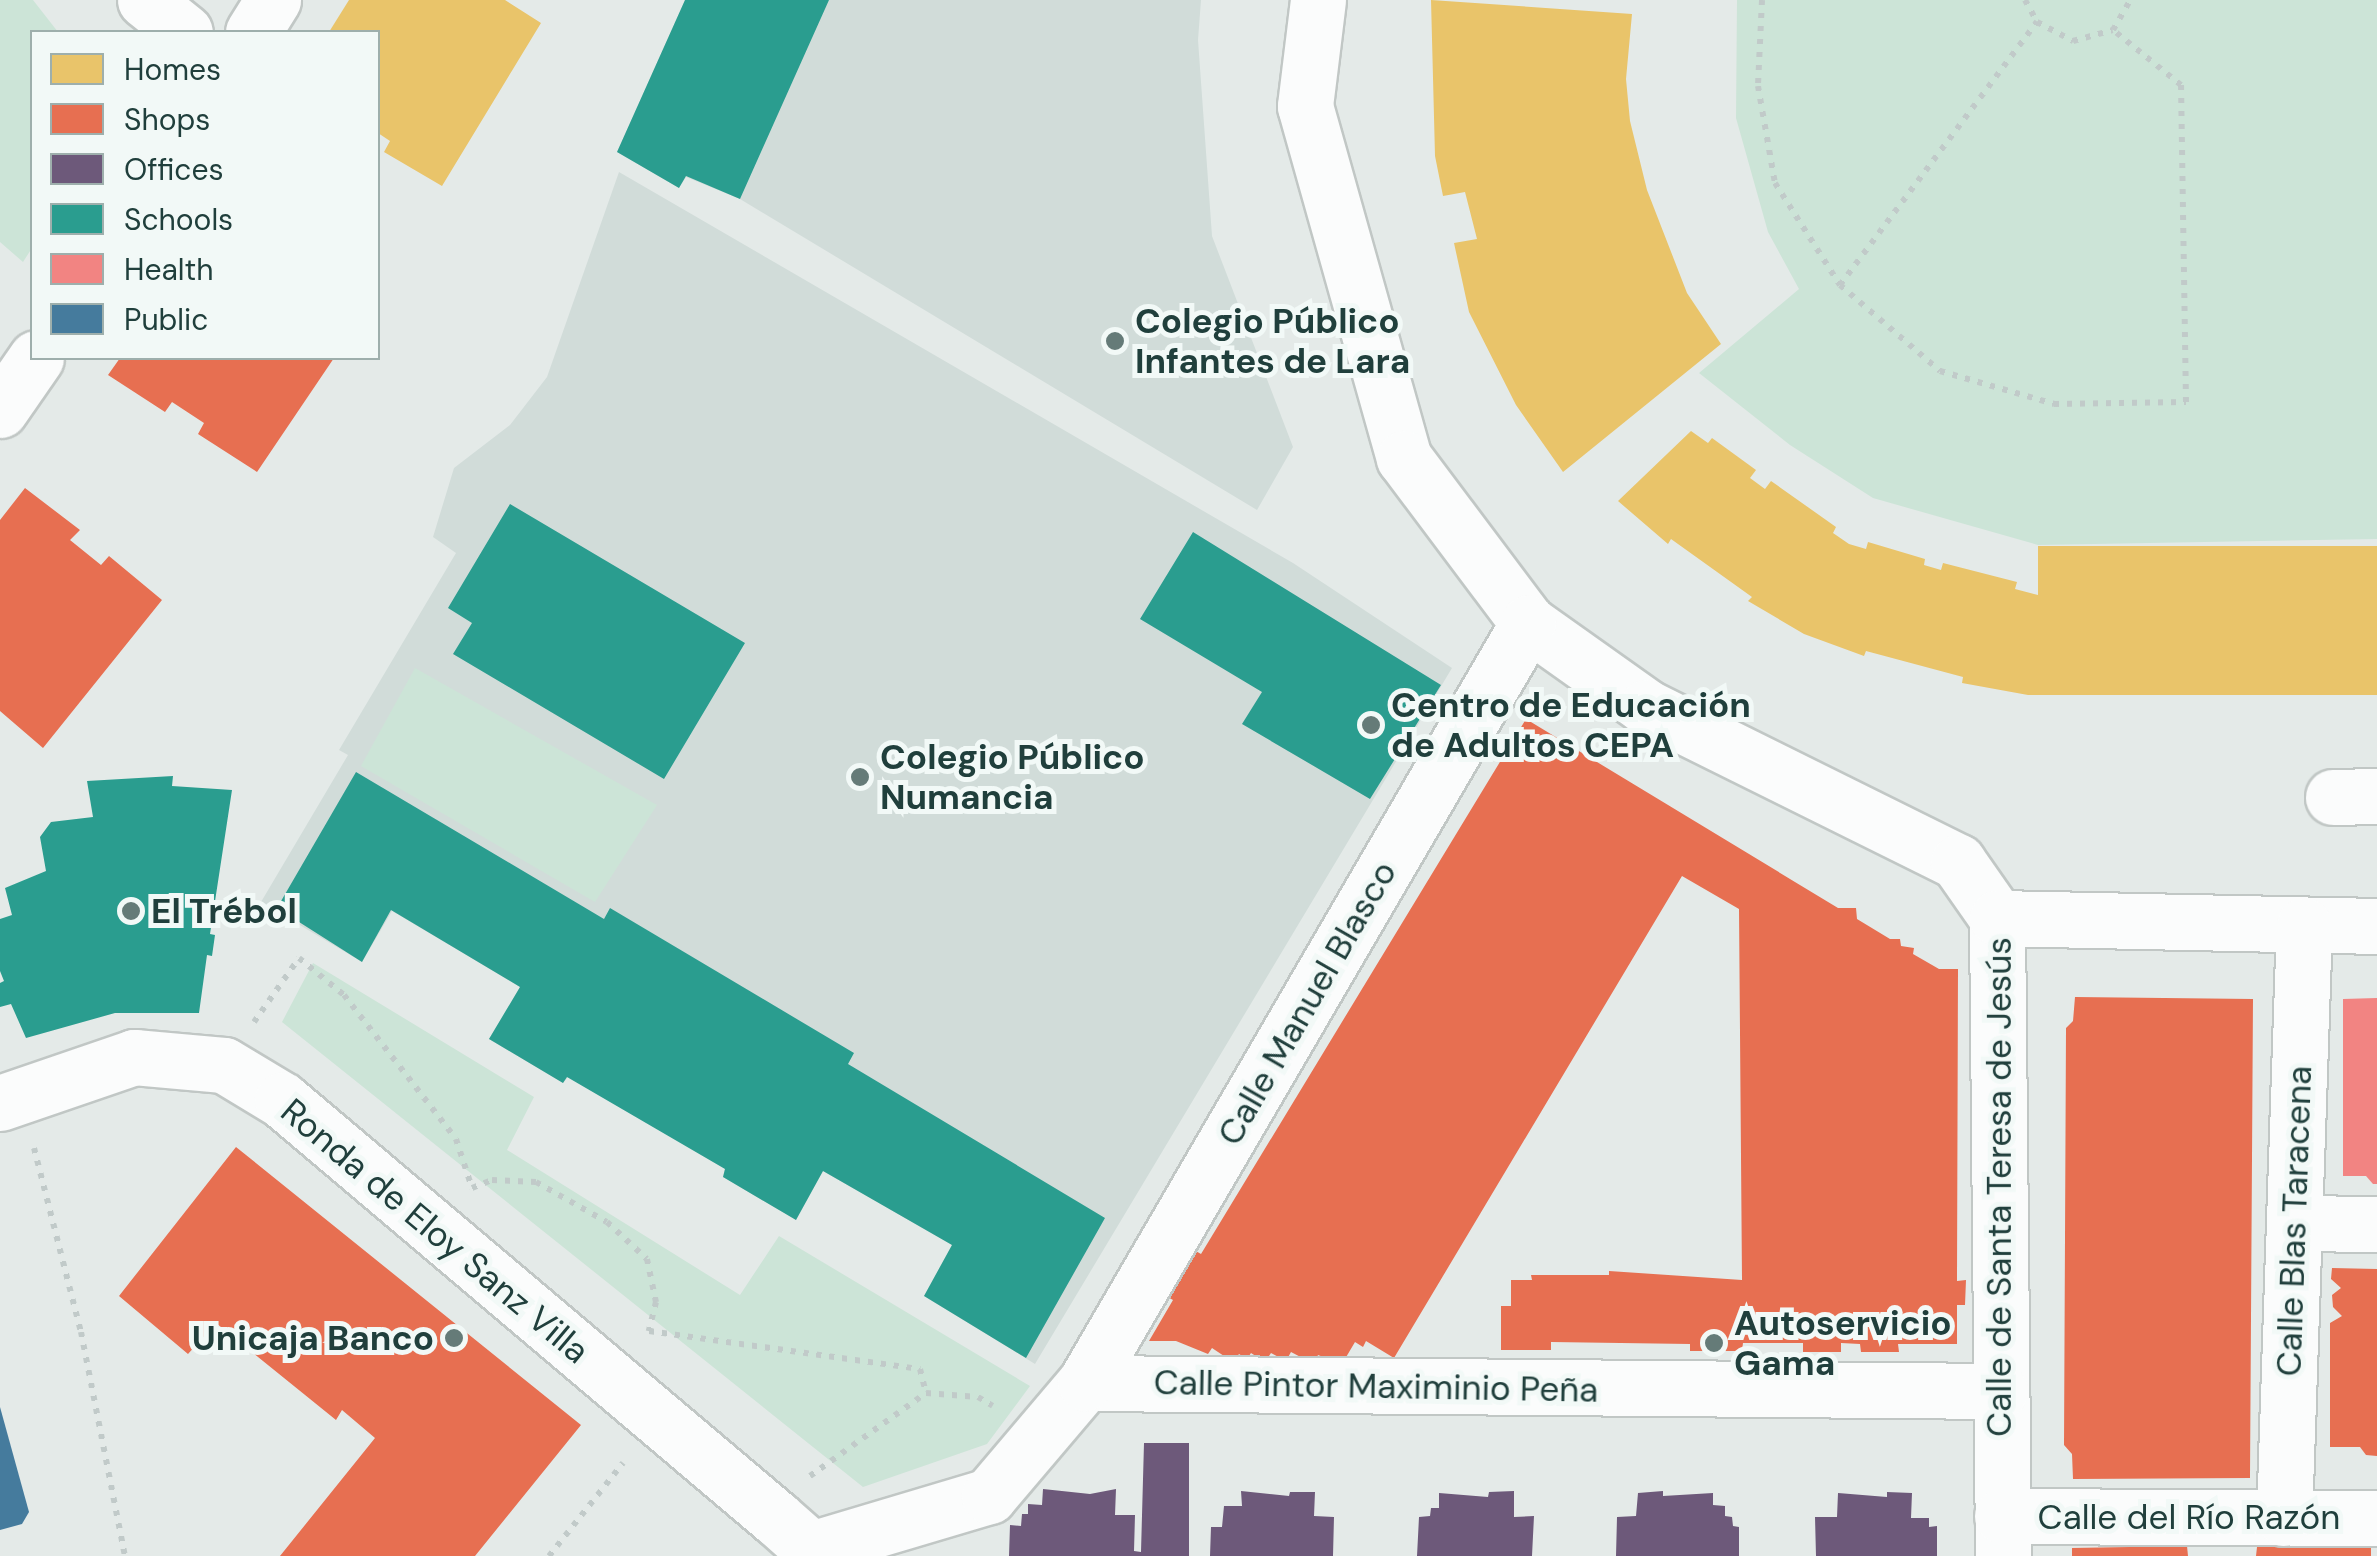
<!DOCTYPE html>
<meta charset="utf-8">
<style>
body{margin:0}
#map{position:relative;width:2377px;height:1556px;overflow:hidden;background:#e4eae8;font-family:"DM Sans",sans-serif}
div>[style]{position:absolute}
.built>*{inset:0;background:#d1dcd9}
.green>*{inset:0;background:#cce4d7}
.homes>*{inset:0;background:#e9c46a}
.shops>*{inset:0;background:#e76f51}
.offices>*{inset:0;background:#6d597a}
.schools>*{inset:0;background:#2a9d8f}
.health>*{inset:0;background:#f28482}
.public>*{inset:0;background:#457b9d}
.path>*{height:6px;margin-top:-3px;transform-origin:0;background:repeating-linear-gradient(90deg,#c1cac9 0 5px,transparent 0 13px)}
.roads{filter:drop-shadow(2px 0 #c1c7c5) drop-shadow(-2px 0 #c1c7c5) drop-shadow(0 2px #c1c7c5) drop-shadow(0 -2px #c1c7c5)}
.minor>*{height:55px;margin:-27.5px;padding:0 27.5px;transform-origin:27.5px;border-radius:27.5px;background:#fbfcfc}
.dots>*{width:28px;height:28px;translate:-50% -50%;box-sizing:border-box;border:5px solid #f2f9f7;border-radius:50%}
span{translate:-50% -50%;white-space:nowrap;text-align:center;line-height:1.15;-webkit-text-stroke:10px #f2f9f7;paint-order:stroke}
.poi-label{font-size:35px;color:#203f3c;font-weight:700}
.left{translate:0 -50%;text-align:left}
.right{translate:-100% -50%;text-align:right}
.street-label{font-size:35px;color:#203f3c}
.legend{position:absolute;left:30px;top:30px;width:350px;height:330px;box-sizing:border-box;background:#f2f9f7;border:2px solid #9eafac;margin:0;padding:12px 18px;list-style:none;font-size:30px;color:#203f3c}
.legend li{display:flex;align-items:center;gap:20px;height:50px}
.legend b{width:50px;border:2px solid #9eafac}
</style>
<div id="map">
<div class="built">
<i style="clip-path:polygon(685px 0,1201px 0,1198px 40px,1212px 236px,1293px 447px,1257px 510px,740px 199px,686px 177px,679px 188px,617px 152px)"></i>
<i style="clip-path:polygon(619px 172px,1293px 563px,1452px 668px,1035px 1364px,924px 1296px,952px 1245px,823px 1171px,796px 1220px,723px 1177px,725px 1168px,568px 1077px,563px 1083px,489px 1039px,520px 987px,392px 911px,362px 962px,261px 902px,348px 755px,339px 750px,456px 553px,433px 537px,454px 468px,510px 425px,547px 377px)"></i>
</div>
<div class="green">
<i style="clip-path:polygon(0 0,33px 0,58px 32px,32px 32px,32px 248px,23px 262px,0 242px)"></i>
<i style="clip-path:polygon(1737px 0,2377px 0,2377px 539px,2038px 545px,1873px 498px,1790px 445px,1699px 373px,1799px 289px,1768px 232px,1736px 118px)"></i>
<i style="clip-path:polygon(415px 668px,657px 805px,595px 902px,361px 766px)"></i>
<i style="clip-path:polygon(313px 963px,534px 1097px,507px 1150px,740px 1295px,779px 1236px,1030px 1386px,987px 1444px,863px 1487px,282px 1022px)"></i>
</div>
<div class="homes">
<i style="clip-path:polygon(349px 0,505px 0,541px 23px,442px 186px,384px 152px,390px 141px,378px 133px,378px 32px,329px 32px)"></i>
<i style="clip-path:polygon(1431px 0,1632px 14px,1626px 79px,1630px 121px,1647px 190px,1687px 293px,1721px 344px,1563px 472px,1516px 405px,1469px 312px,1454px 243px,1477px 239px,1465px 192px,1443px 196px,1435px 156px)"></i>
<i style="clip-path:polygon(1691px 431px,1708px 443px,1712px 438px,1756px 470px,1750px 478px,1765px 489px,1771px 481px,1836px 527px,1833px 533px,1849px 544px,1866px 549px,1868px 542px,1925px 559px,1924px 565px,1941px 570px,1943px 563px,2017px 582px,2015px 589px,2038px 595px,2038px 546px,2377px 546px,2377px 695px,2028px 695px,1962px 683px,1963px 677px,1866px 651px,1864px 656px,1804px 634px,1748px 601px,1752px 597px,1671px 539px,1668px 544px,1618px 501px)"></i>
</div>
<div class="shops">
<i style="clip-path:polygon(120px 358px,334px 358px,257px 472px,198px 434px,204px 423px,172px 402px,165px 412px,108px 375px)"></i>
<i style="clip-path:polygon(25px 488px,80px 530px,70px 540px,101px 565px,109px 556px,162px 600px,43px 748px,0 711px,0 520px)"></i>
<i style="clip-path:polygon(1526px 719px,1838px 908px,1856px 908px,1857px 919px,1890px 939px,1900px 939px,1901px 946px,1914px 948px,1913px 954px,1939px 969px,1958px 969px,1957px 1281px,1966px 1280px,1965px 1305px,1957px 1305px,1957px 1344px,1898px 1344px,1899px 1352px,1861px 1352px,1860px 1344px,1841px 1343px,1841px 1352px,1803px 1352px,1803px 1343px,1743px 1343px,1742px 1351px,1690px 1351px,1690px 1344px,1551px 1342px,1551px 1350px,1501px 1350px,1501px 1306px,1511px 1306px,1511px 1280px,1532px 1280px,1531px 1275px,1609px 1275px,1609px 1271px,1742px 1280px,1739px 909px,1682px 876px,1394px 1358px,1366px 1341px,1363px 1347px,1355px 1342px,1342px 1364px,1318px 1355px,1314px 1364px,1291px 1352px,1286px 1361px,1271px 1353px,1265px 1362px,1251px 1353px,1247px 1359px,1239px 1354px,1233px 1362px,1212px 1348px,1208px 1354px,1176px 1341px,1149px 1341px,1173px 1300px,1166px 1296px,1194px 1250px,1201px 1254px)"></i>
<i style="clip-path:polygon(2075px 997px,2253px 999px,2250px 1478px,2073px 1479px,2072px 1454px,2064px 1445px,2066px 1028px,2073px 1021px)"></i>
<i style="clip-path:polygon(236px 1147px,581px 1425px,475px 1556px,280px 1556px,375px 1438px,342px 1410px,336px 1420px,216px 1323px,188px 1354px,119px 1296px)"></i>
<i style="clip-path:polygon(2332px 1268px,2377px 1269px,2377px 1456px,2366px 1455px,2360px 1447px,2330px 1447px,2330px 1323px,2342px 1316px,2333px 1307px,2332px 1295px,2341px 1288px,2331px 1279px)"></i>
<i style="clip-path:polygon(2279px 1537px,2348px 1538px,2349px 1546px,2371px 1546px,2371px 1556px,2256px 1556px,2257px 1547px,2278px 1547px)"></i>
<i style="clip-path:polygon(2187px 1546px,2188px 1556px,2072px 1556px,2072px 1548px)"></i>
</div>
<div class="offices">
<i style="clip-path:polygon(1144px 1443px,1189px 1443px,1189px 1556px,1009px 1556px,1010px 1525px,1021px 1526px,1022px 1514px,1028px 1514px,1028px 1504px,1042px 1505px,1043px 1489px,1090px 1494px,1116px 1489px,1115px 1515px,1135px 1515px,1134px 1551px,1141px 1552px)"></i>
<i style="clip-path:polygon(1241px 1491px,1289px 1496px,1290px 1492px,1315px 1492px,1314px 1516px,1334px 1517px,1333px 1556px,1210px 1556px,1211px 1527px,1222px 1527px,1224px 1506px,1242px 1506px)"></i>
<i style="clip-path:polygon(1514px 1491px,1514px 1517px,1534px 1516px,1532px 1556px,1417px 1556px,1419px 1517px,1430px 1516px,1431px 1508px,1439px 1508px,1439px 1493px,1488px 1497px,1489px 1492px)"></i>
<i style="clip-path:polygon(1663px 1491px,1663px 1496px,1713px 1493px,1713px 1505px,1725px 1506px,1725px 1516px,1732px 1517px,1733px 1526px,1739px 1527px,1739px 1556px,1616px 1556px,1617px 1517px,1636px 1516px,1638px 1493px)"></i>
<i style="clip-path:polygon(1887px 1492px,1912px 1493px,1911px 1518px,1929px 1518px,1929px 1527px,1937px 1526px,1937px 1556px,1816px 1556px,1815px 1517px,1837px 1517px,1838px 1493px,1887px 1497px)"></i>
</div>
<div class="schools">
<i style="clip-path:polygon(685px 0,829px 0,740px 199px,686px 176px,679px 188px,617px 152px)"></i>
<i style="clip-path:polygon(510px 504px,745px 643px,664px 779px,453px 654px,472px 623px,448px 608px)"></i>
<i style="clip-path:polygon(1193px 532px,1441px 685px,1370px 799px,1242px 724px,1262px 692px,1140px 619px)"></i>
<i style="clip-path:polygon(356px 772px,604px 919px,610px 908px,854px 1053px,848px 1064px,1105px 1218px,1026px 1358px,924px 1296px,952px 1245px,823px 1171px,796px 1220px,723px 1177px,725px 1169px,567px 1077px,563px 1083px,489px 1039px,520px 987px,391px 910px,362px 962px,277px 908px)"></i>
<i style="clip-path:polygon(173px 776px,172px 786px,232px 790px,210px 934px,215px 935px,212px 956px,207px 955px,199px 1013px,115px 1013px,26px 1038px,11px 1004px,0 1007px,0 983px,4px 981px,0 971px,0 919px,12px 915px,5px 888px,46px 871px,40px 837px,51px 822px,93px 817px,87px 781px)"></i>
</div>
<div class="health">
<i style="clip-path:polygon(2377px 998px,2377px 1184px,2373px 1184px,2366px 1176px,2343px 1176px,2343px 999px)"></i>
</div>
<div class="public">
<i style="clip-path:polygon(0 1407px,29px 1512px,22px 1524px,0 1530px)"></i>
</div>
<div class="path">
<i style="left:1762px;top:0;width:86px;rotate:92.7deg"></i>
<i style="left:1758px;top:86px;width:98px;rotate:80.1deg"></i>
<i style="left:1775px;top:183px;width:121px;rotate:57.5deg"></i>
<i style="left:1840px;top:285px;width:132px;rotate:40.7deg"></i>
<i style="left:1940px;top:371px;width:119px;rotate:16.1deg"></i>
<i style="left:2054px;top:404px;width:132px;rotate:-0.9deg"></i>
<i style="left:2186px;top:402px;width:317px;rotate:-90.9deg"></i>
<i style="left:2181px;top:85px;width:87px;rotate:-141deg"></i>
<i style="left:2025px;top:0;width:25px;rotate:61deg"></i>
<i style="left:2037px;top:22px;width:41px;rotate:27.8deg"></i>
<i style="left:2073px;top:41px;width:41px;rotate:-15.4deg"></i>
<i style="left:2113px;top:30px;width:34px;rotate:-60deg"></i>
<i style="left:1840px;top:285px;width:329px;rotate:-53.2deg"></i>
<i style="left:254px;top:1022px;width:78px;rotate:-54.9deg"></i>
<i style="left:299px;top:958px;width:58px;rotate:39.4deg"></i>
<i style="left:344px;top:995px;width:182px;rotate:52.1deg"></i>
<i style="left:456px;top:1139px;width:52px;rotate:71.9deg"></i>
<i style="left:472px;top:1188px;width:22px;rotate:-22deg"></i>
<i style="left:492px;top:1180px;width:44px;rotate:2.6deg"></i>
<i style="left:536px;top:1182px;width:81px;rotate:29.4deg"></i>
<i style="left:607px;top:1222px;width:54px;rotate:42.8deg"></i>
<i style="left:647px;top:1259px;width:44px;rotate:78.2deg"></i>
<i style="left:656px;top:1302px;width:30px;rotate:104deg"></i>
<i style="left:649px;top:1331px;width:274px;rotate:8deg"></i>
<i style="left:920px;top:1369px;width:25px;rotate:76deg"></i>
<i style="left:34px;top:1148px;width:190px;rotate:75.7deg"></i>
<i style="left:81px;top:1332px;width:228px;rotate:78.9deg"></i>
<i style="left:810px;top:1476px;width:143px;rotate:-35.6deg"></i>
<i style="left:926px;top:1393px;width:52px;rotate:4.4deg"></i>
<i style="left:978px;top:1397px;width:17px;rotate:31deg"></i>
<i style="left:549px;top:1556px;width:119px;rotate:-51.5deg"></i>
</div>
<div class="roads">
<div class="minor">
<i style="left:145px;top:0;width:51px;rotate:38.7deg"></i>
<i style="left:1318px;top:0;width:107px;rotate:97deg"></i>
<i style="left:1305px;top:106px;width:366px;rotate:74.3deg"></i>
<i style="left:1404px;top:458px;width:206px;rotate:53.1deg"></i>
<i style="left:1528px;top:623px;width:145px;rotate:35.4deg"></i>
<i style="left:1646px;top:707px;width:348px;rotate:26.4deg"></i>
<i style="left:1958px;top:862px;width:68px;rotate:55.1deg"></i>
<i style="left:1997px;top:918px;width:638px;rotate:89.46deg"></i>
<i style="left:253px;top:32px;width:38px;rotate:-58deg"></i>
<i style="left:0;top:410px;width:63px;rotate:-55.3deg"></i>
<i style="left:2333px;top:797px;width:44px;rotate:-1.3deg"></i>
<i style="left:1997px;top:918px;width:380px;rotate:1.2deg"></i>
<i style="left:0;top:1103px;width:142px;rotate:-18.9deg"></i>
<i style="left:134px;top:1057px;width:90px;rotate:5.1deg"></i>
<i style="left:224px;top:1065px;width:68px;rotate:31.1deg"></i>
<i style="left:282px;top:1100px;width:647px;rotate:40.24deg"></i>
<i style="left:776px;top:1518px;width:47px;rotate:41.5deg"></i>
<i style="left:811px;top:1549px;width:7px;rotate:74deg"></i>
<i style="left:2294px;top:1223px;width:83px;rotate:0.7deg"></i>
<i style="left:1085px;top:1383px;width:915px;rotate:0.5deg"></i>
<i style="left:2002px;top:1516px;width:375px;rotate:0.3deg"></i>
<i style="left:2284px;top:1518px;width:593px;rotate:-88.07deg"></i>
<i style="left:811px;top:1549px;width:186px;rotate:-16.6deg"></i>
<i style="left:989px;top:1496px;width:148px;rotate:-49.7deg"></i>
<i style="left:1085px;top:1383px;width:880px;rotate:-59.76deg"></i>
</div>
</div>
<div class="dots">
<i style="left:1115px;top:341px;background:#657b78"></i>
<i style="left:1371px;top:725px;background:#657b78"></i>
<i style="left:860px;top:777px;background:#657b78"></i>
<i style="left:131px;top:911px;background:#657b78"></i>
<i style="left:454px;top:1338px;background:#657b78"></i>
<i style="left:1714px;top:1343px;background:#657b78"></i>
</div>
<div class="poi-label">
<span class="left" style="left:1135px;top:341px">Colegio Público<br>Infantes de Lara</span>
<span class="left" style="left:1391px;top:725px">Centro de Educación<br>de Adultos CEPA</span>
<span class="left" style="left:880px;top:777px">Colegio Público<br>Numancia</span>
<span class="left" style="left:151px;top:911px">El Trébol</span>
<span class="left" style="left:1734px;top:1343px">Autoservicio<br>Gama</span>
<span class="right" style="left:434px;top:1338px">Unicaja Banco</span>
</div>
<div class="street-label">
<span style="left:1307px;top:1003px;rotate:-60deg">Calle Manuel Blasco</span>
<span style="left:1999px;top:1187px;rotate:-90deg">Calle de Santa Teresa de Jesús</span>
<span style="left:2294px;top:1221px;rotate:-88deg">Calle Blas Taracena</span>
<span style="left:435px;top:1231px;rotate:40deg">Ronda de Eloy Sanz Villa</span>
<span style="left:1376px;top:1386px;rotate:1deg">Calle Pintor Maximinio Peña</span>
<span style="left:2189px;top:1517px">Calle del Río Razón</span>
</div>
<ul class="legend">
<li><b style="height:28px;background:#e9c46a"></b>Homes</li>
<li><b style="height:28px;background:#e76f51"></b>Shops</li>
<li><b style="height:28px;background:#6d597a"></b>Offices</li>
<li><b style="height:28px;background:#2a9d8f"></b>Schools</li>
<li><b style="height:28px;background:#f28482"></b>Health</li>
<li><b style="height:28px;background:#457b9d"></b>Public</li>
</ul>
</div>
